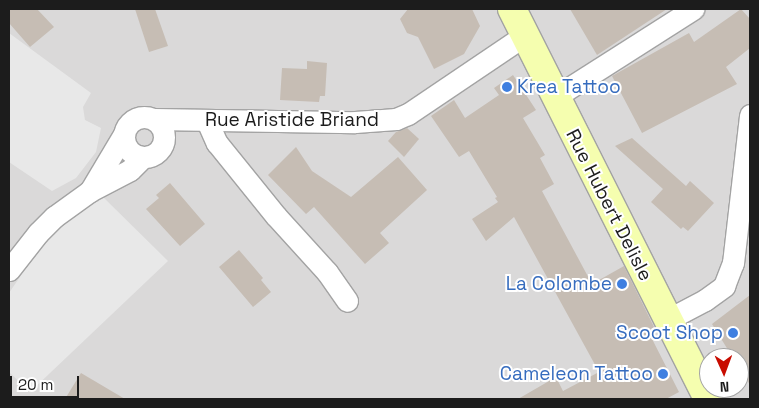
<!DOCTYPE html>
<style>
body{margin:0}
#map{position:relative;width:759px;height:408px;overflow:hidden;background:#eeebe1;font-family:"Space Grotesk",sans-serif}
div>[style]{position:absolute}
.residential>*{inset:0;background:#dad9d9}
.parking>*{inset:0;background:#e8e8e8}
.building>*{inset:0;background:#c6bdb4}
.roads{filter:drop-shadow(1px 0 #a3a3a3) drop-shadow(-1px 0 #a3a3a3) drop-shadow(0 1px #a3a3a3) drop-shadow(0 -1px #a3a3a3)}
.minor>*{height:21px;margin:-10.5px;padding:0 10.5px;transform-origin:10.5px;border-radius:10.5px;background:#fff}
.minor>.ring{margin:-10.5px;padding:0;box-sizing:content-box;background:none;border:21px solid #fff;border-radius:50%}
.secondary>*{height:28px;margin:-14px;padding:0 14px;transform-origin:14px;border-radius:14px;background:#f5feaf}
.dots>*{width:14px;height:14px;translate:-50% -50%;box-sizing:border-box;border:2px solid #fff;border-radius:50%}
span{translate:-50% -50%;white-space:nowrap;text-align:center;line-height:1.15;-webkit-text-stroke:4px #fff;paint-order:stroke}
.shop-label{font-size:19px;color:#366cbe}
.left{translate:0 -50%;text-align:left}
.right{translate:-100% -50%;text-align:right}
.street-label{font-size:19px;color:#1c1c1c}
.frame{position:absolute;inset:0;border:10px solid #1c1c1c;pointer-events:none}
.north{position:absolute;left:699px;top:348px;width:50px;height:50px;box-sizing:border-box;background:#fff;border:1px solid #a4a4a4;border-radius:50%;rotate:178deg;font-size:14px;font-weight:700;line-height:20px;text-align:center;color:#1c1c1c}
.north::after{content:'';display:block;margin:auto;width:18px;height:22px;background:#c80c00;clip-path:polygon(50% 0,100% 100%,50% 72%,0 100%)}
.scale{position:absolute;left:10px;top:376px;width:69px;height:22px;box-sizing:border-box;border:2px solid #1c1c1c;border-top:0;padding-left:6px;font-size:15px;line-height:18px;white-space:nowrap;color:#1c1c1c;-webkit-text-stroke:4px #fff;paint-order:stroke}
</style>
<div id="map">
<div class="residential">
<i style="clip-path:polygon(evenodd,9px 9px,750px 9px,750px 399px,9px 399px,9px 9px,709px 358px,739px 358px,739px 388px,709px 388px,709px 358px)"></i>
</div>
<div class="parking">
<i style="clip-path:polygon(9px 33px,91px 93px,83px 107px,85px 120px,101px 128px,96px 152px,76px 178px,52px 191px,9px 162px)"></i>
<i style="clip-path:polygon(101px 195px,168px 261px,30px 392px,9px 372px,9px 293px,56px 224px)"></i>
</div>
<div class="building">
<i style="clip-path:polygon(9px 9px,37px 9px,54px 27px,30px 47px,9px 23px)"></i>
<i style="clip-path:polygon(135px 9px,155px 9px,168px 46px,149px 52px)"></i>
<i style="clip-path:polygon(408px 9px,472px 9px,480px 26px,464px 54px,434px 69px,418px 37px,407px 33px,400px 19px)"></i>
<i style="clip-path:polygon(570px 9px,667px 9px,597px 55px)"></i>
<i style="clip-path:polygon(741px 9px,750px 19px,750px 48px,726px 67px,737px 84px,642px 133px,612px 76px,689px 33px,694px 42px)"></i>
<i style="clip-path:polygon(307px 61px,327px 63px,325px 96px,320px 96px,319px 102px,280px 100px,282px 68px,307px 69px)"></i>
<i style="clip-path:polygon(513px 75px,536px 110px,523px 118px,545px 155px,540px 158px,554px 184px,542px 191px,592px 284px,624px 266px,654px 327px,648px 331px,679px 392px,666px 399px,518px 399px,556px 377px,563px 391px,599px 372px,514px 217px,486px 241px,472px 219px,498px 202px,495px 198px,497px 197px,469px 151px,459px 157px,431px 116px,454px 100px,465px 118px,499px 95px,494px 88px)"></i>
<i style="clip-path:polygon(407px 128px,419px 139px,404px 157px,388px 141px,396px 132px)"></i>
<i style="clip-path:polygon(632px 138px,686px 186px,690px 181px,714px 203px,688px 231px,683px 227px,681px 229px,651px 202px,663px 189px,615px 146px)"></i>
<i style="clip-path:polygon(296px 147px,312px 171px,351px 197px,398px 157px,427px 190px,380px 233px,389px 243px,365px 264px,314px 207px,306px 214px,268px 175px)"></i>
<i style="clip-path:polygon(170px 183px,205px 224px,180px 246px,146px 209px,159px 198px,156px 195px)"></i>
<i style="clip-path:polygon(239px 250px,263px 278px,261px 280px,271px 292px,253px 307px,219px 267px)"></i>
<i style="clip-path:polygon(750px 295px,750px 385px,739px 367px,739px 358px,733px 358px,712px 324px)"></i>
<i style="clip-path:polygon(81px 373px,125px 399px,65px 399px)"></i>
</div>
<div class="roads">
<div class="minor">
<i style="left:555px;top:97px;width:164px;rotate:-32.5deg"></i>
<i class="ring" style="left:124px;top:117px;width:19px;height:19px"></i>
<i style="left:154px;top:119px;width:201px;rotate:0.9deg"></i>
<i style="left:355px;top:122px;width:41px;rotate:-4.2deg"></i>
<i style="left:396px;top:119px;width:13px;rotate:-23deg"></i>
<i style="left:408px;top:114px;width:141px;rotate:-34deg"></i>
<i style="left:207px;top:121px;width:24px;rotate:66deg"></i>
<i style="left:217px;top:143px;width:94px;rotate:51.1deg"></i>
<i style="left:276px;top:216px;width:76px;rotate:47.7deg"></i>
<i style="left:327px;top:272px;width:35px;rotate:55deg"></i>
<i style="left:90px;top:191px;width:66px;rotate:-59.2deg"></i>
<i style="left:9px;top:270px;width:47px;rotate:-51.9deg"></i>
<i style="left:38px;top:233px;width:23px;rotate:-45deg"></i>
<i style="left:54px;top:217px;width:44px;rotate:-35.8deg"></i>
<i style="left:90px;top:191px;width:45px;rotate:-27.7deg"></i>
<i style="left:130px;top:170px;width:18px;rotate:-45deg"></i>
<i style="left:667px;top:320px;width:43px;rotate:-27.8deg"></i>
<i style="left:705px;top:300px;width:24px;rotate:-36deg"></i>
<i style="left:724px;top:286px;width:25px;rotate:-69deg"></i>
<i style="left:733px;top:263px;width:149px;rotate:-83.4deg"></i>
</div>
<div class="secondary">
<i style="left:512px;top:9px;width:436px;rotate:63.3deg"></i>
</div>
</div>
<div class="dots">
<i style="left:507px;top:87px;background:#3f7fe0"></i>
<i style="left:622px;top:284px;background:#3f7fe0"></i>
<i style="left:733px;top:333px;background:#3f7fe0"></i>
<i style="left:663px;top:374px;background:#3f7fe0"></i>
</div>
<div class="shop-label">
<span class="left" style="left:517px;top:87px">Krea Tattoo</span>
<span class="right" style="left:612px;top:284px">La Colombe</span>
<span class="right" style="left:723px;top:333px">Scoot Shop</span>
<span class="right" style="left:653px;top:374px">Cameleon Tattoo</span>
</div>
<div class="street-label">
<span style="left:292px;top:120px">Rue Aristide Briand</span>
<span style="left:609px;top:205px;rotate:63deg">Rue Hubert Delisle</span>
</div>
<div class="frame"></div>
<div class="north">N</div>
<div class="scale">20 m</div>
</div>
